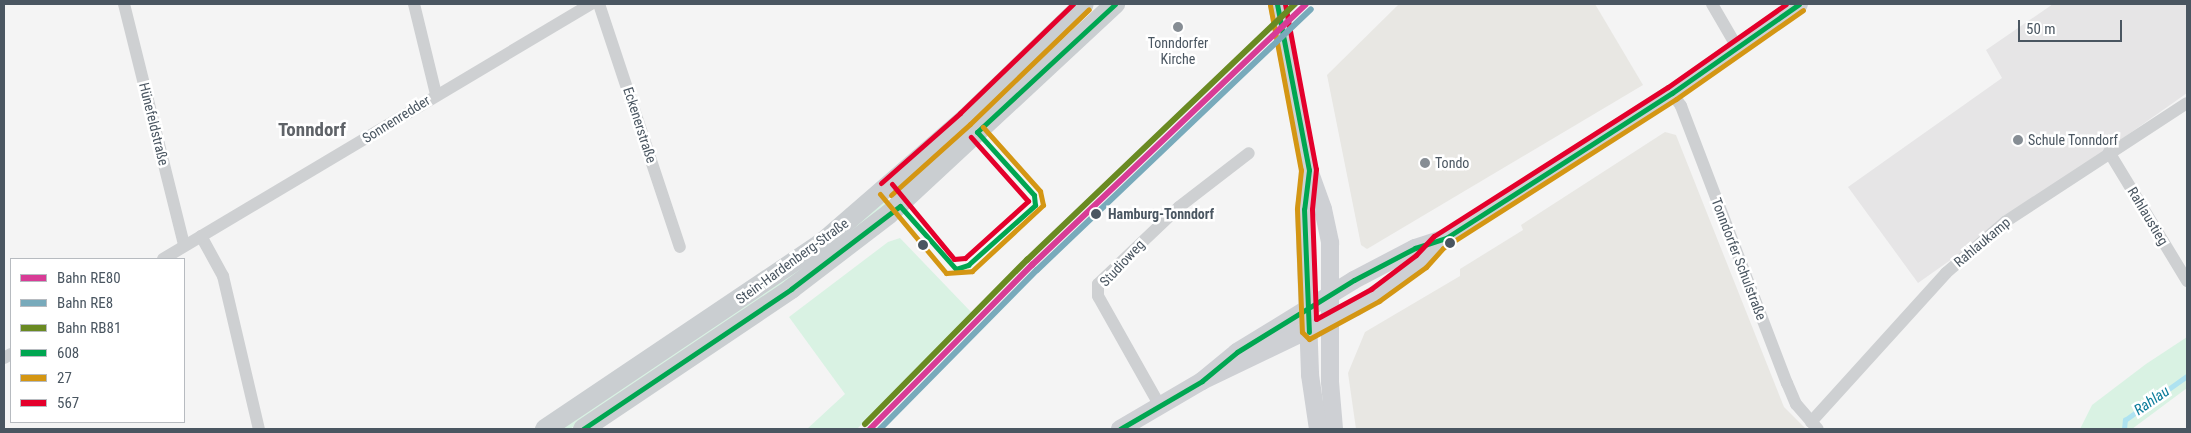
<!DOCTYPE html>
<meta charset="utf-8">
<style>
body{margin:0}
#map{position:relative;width:2191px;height:433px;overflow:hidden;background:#f4f4f4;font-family:"Roboto Condensed",sans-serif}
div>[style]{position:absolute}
.commercial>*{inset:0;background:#e8e7e3}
.education>*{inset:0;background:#e6e5e6}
.green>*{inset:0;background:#d9f2e3}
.stream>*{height:4.5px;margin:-2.25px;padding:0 2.25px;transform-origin:2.25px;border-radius:2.25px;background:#aee2f0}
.street>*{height:12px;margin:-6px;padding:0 6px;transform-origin:6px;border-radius:6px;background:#ced0d2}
.secondary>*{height:18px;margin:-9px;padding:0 9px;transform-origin:9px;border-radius:9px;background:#ced0d4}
.primary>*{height:20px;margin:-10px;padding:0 10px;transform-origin:10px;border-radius:10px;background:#caced1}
.bus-1>*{height:5px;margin:-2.5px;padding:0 2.5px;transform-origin:2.5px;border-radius:2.5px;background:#00a651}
.bus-2>*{height:5px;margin:-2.5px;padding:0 2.5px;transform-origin:2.5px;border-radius:2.5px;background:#d49613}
.bus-3>*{height:5px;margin:-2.5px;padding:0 2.5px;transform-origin:2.5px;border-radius:2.5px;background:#e4002b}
.rail-1>*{height:6px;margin:-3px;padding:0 3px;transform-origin:3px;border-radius:3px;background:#d83c96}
.rail-2>*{height:6px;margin:-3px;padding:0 3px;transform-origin:3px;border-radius:3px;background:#78aabb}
.rail-3>*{height:6px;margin:-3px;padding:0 3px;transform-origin:3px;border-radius:3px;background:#6a8a22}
.dots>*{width:14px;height:14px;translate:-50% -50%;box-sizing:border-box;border:2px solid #fff;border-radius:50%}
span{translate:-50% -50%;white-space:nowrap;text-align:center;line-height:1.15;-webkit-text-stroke:5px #fff;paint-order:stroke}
.poi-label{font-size:14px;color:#4a5661}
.left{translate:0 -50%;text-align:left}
.street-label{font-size:14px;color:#4a5661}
.stop-label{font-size:14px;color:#4a5661;font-weight:700}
.water-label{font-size:15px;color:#0c7c9b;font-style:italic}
.district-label{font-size:19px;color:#5f6368;font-weight:700}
.frame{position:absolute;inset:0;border:5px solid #4a5661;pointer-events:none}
.legend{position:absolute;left:10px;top:258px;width:175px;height:165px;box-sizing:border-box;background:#fff;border:1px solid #b7bbc0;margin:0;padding:6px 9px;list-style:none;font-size:15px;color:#4a5661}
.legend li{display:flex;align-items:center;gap:10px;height:25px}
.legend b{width:25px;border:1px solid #b7bbc0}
.scale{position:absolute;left:2018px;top:20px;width:104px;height:22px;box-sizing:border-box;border:2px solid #4a5661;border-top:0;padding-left:6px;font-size:15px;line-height:18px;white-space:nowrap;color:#4a5661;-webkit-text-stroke:4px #fff;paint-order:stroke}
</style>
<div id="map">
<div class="commercial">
<i style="clip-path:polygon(1399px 4px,1595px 4px,1643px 85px,1367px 249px,1361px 245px,1327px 75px)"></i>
<i style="clip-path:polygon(1665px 132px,1676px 135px,1784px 407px,1806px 429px,1356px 429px,1348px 373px,1365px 332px,1460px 276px,1460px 269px,1523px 230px,1521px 225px)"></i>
</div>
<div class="education">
<i style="clip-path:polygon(2053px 4px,2187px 4px,2187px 93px,1918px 283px,1848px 187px,2002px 78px,1986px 50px)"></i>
</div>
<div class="green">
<i style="clip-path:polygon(888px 198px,890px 205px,763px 300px,570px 429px,560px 429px)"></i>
<i style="clip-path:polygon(900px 238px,972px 313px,857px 429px,807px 429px,845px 394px,789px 317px,888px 242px)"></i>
<i style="clip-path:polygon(2187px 337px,2187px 388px,2132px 429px,2080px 429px,2092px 405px,2146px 364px)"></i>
</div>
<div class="stream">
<i style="left:2124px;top:429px;width:9px;rotate:-84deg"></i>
<i style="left:2125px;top:420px;width:76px;rotate:-35.4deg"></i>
</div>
<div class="street">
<i style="left:124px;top:4px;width:247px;rotate:76deg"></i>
<i style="left:414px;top:4px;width:93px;rotate:76.3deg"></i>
<i style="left:599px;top:4px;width:256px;rotate:71.6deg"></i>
<i style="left:1712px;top:4px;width:50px;rotate:59.8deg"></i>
<i style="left:1672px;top:93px;width:16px;rotate:55deg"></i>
<i style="left:1681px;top:106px;width:297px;rotate:69.1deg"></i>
<i style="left:1787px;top:383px;width:23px;rotate:67deg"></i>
<i style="left:1796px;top:404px;width:33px;rotate:49deg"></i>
<i style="left:2109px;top:152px;width:151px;rotate:58.8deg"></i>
<i style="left:201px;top:236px;width:46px;rotate:61.2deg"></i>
<i style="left:223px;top:276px;width:157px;rotate:76.8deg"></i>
<i style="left:163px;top:259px;width:498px;rotate:-30.8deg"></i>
<i style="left:4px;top:358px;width:8px;rotate:-30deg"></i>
<i style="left:1160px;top:406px;width:126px;rotate:-119.4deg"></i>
<i style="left:1098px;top:296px;width:12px;rotate:-90deg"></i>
<i style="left:1098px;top:284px;width:112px;rotate:-43.5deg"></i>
<i style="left:1179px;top:207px;width:88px;rotate:-37.6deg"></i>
<i style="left:1811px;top:422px;width:201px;rotate:-47.8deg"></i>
<i style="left:1946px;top:273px;width:78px;rotate:-40.8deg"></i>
<i style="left:2005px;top:222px;width:217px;rotate:-33.2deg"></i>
</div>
<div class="secondary">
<i style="left:1277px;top:4px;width:169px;rotate:79.1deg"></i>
<i style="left:1309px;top:170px;width:41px;rotate:70.3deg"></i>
<i style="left:1323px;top:209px;width:35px;rotate:78deg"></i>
<i style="left:1330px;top:243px;width:139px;rotate:90deg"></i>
<i style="left:1330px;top:382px;width:47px;rotate:85.1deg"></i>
<i style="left:1309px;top:173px;width:36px;rotate:98deg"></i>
<i style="left:1304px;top:209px;width:166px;rotate:87.9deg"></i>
<i style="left:1310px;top:375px;width:55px;rotate:81.6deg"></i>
<i style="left:1202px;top:381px;width:45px;rotate:-39.6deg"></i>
<i style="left:1237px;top:352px;width:137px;rotate:-31.6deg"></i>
<i style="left:1354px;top:280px;width:69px;rotate:-27.7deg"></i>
<i style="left:1415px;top:248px;width:33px;rotate:-18deg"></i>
<i style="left:1446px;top:238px;width:269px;rotate:-32.7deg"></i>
<i style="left:1672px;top:93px;width:155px;rotate:-35deg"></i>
<i style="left:1120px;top:429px;width:95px;rotate:-30.3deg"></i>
<i style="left:1202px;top:381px;width:171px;rotate:-25.7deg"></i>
<i style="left:1356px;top:307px;width:50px;rotate:-33.7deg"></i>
<i style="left:1398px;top:279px;width:54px;rotate:-42.8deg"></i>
</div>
<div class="primary">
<i style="left:545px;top:429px;width:335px;rotate:-33.9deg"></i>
<i style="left:823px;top:242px;width:188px;rotate:-40.9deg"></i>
<i style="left:965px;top:119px;width:165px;rotate:-44deg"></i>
<i style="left:583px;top:429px;width:251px;rotate:-33.9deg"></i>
<i style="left:791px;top:289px;width:123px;rotate:-37.4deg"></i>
<i style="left:889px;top:214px;width:309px;rotate:-42.9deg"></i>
</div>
<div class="bus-1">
<i style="left:1277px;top:4px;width:169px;rotate:79.1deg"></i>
<i style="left:1309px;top:170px;width:39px;rotate:97deg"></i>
<i style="left:1304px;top:209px;width:123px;rotate:87.7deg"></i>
<i style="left:977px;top:132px;width:188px;rotate:-42.8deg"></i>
<i style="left:900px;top:206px;width:84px;rotate:48.4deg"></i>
<i style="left:956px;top:269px;width:13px;rotate:-18deg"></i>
<i style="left:968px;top:265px;width:90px;rotate:-41.8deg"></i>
<i style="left:1035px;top:205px;width:10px;rotate:-96deg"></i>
<i style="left:1034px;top:195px;width:85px;rotate:-132.1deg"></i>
<i style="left:583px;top:429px;width:251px;rotate:-33.9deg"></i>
<i style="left:791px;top:289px;width:137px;rotate:-37.3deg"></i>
<i style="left:1120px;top:429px;width:95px;rotate:-30.3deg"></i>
<i style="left:1202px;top:381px;width:45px;rotate:-39.6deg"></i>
<i style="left:1237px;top:352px;width:137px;rotate:-31.6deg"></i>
<i style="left:1354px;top:280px;width:69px;rotate:-27.7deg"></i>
<i style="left:1415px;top:248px;width:33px;rotate:-18deg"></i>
<i style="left:1446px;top:238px;width:269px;rotate:-32.7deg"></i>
<i style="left:1672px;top:93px;width:155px;rotate:-35deg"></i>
</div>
<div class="bus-2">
<i style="left:1270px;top:5px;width:168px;rotate:79.4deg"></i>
<i style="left:1301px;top:170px;width:39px;rotate:96deg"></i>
<i style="left:1297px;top:209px;width:123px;rotate:87.7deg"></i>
<i style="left:1302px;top:332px;width:10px;rotate:45deg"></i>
<i style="left:1309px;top:339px;width:80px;rotate:-28.5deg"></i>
<i style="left:1379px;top:301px;width:58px;rotate:-35.9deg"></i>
<i style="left:1426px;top:267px;width:25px;rotate:-48deg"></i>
<i style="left:1443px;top:248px;width:277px;rotate:-32.6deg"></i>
<i style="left:1676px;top:99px;width:155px;rotate:-35deg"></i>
<i style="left:880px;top:194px;width:103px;rotate:50.1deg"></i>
<i style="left:946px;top:273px;width:26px;rotate:-4deg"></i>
<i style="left:972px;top:271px;width:97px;rotate:-42.9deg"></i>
<i style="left:1043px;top:205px;width:14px;rotate:-102deg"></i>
<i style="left:1040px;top:191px;width:86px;rotate:-131.7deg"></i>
<i style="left:891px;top:195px;width:106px;rotate:-41.9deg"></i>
<i style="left:970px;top:124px;width:165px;rotate:-44deg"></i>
</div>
<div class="bus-3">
<i style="left:1285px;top:4px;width:168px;rotate:79.4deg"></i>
<i style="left:1316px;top:169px;width:40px;rotate:95.7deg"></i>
<i style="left:1312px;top:209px;width:110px;rotate:87.9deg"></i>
<i style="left:1316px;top:319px;width:63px;rotate:-28.6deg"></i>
<i style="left:1371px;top:289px;width:56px;rotate:-37.1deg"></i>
<i style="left:1416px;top:255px;width:26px;rotate:-47deg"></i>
<i style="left:1434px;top:236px;width:277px;rotate:-32.5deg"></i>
<i style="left:1668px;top:87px;width:144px;rotate:-35.1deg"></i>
<i style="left:881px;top:183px;width:106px;rotate:-41.5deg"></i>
<i style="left:960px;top:113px;width:157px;rotate:-44deg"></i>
<i style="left:892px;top:184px;width:97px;rotate:50.4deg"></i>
<i style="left:954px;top:259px;width:11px;rotate:-5deg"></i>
<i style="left:965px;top:258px;width:85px;rotate:-42.1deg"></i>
<i style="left:1028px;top:201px;width:86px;rotate:-131.7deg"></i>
</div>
<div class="rail-1">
<i style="left:870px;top:429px;width:231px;rotate:-45.4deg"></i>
<i style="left:1032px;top:265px;width:378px;rotate:-43.6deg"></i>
</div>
<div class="rail-2">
<i style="left:880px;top:429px;width:223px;rotate:-45.4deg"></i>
<i style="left:1037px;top:270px;width:378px;rotate:-43.6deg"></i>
</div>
<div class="rail-3">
<i style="left:865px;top:424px;width:231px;rotate:-45.4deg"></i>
<i style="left:1027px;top:260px;width:371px;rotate:-43.7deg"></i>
</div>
<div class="dots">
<i style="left:1178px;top:27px;background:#868d94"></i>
<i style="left:2018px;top:140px;background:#868d94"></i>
<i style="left:1425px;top:163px;background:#868d94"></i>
<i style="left:1096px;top:214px;background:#4a5661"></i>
<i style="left:1450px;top:243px;background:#4a5661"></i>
<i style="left:923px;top:245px;background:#4a5661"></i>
</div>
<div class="poi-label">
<span style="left:1178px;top:51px">Tonndorfer<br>Kirche</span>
<span class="left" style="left:2028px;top:140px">Schule Tonndorf</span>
<span class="left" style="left:1435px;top:163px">Tondo</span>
</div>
<div class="street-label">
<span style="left:396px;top:119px;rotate:-32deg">Sonnenredder</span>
<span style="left:154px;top:124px;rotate:76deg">Hünefeldstraße</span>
<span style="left:640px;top:125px;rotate:72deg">Eckenerstraße</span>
<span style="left:2148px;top:216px;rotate:59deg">Rahlaustieg</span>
<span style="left:1982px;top:242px;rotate:-40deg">Rahlaukamp</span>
<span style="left:1739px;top:259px;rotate:69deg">Tonndorfer Schulstraße</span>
<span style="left:792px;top:261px;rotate:-36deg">Stein-Hardenberg-Straße</span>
<span style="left:1122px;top:263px;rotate:-47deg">Studioweg</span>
</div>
<div class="stop-label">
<span class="left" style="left:1108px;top:214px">Hamburg-Tonndorf</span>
</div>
<div class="water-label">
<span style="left:2152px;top:401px;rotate:-35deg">Rahlau</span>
</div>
<div class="district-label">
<span style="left:312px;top:130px">Tonndorf</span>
</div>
<div class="frame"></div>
<ul class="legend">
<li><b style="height:6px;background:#d83c96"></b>Bahn RE80</li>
<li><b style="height:6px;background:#78aabb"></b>Bahn RE8</li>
<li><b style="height:6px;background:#6a8a22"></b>Bahn RB81</li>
<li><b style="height:6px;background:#00a651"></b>608</li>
<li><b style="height:6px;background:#d49613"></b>27</li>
<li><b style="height:6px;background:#e4002b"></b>567</li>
</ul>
<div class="scale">50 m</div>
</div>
